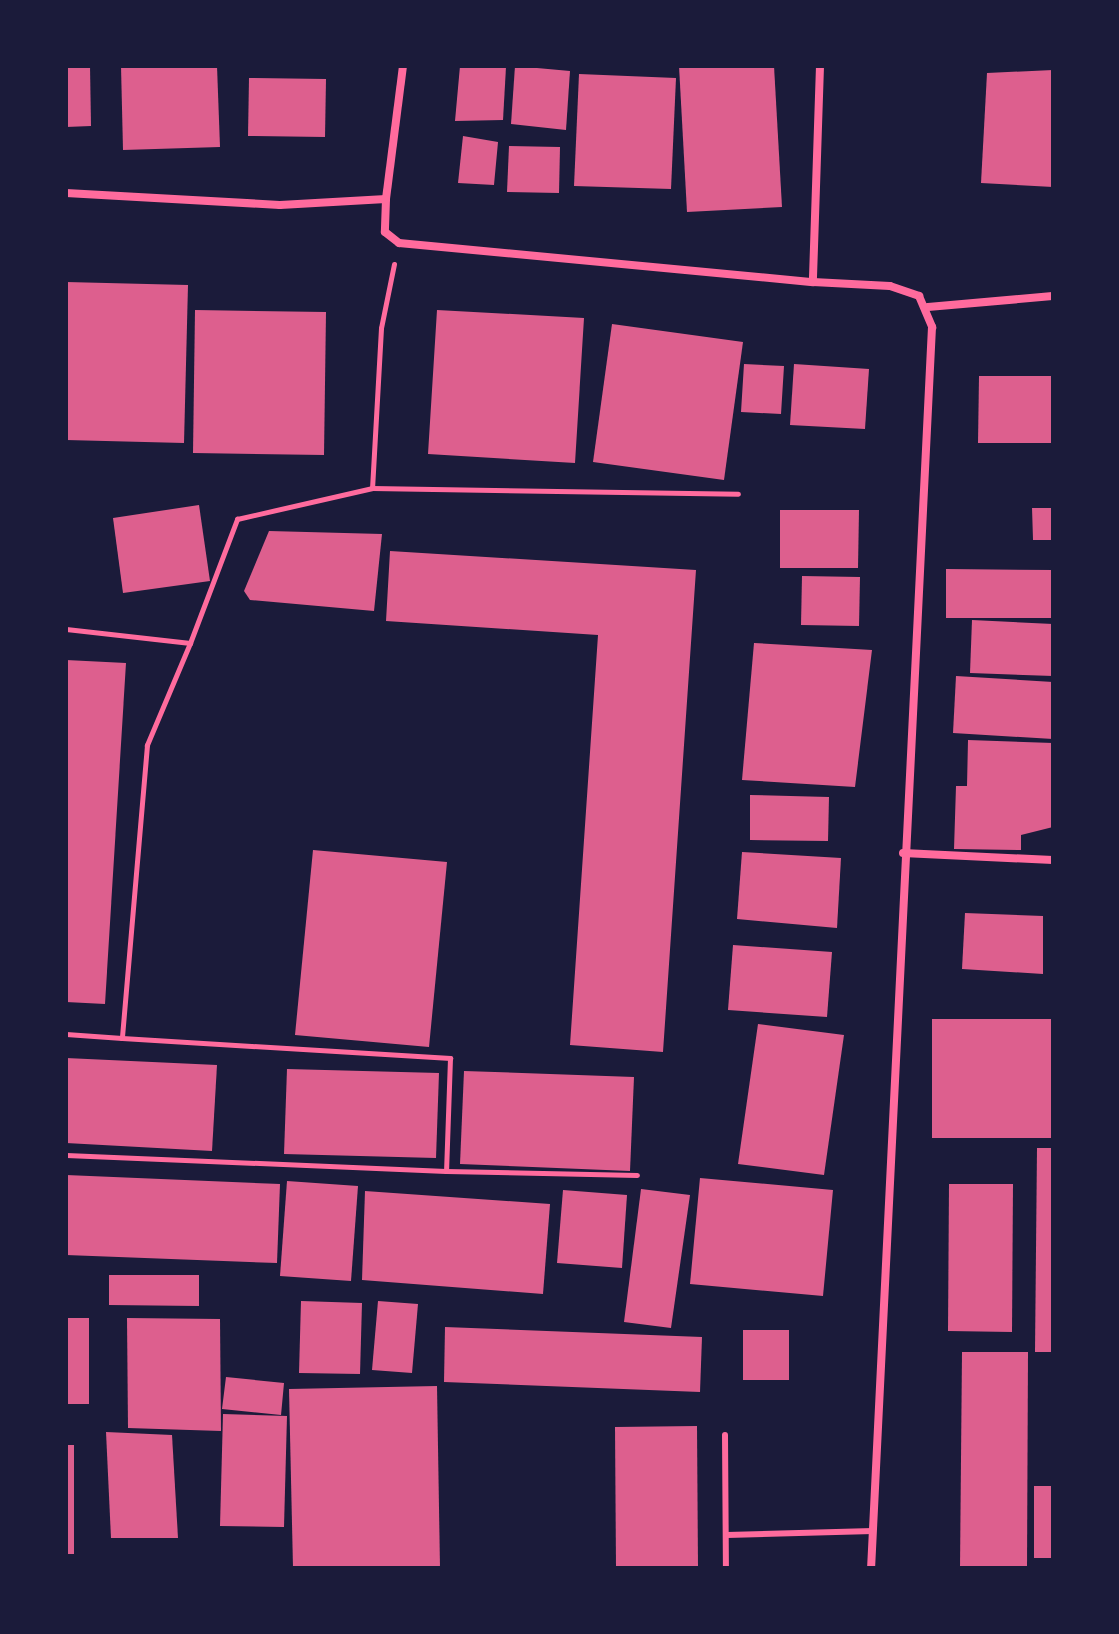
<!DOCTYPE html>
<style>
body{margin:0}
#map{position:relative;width:1119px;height:1634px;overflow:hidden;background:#1b1b3a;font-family:"Sofia Sans Condensed",sans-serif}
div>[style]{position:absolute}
.building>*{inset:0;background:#dd5f8e}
.path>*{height:5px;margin:-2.5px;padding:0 2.5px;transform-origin:2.5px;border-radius:2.5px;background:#ff6b9d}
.service>*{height:6px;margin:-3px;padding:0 3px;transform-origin:3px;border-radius:3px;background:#ff6b9d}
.minor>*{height:8px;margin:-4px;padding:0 4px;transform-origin:4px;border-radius:4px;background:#ff6b9d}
span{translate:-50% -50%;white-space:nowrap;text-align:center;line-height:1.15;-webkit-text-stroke:6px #1b1b3a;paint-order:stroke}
.frame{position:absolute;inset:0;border:68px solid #1b1b3a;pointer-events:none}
</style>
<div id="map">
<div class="building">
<i style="clip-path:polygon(66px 66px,90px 66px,91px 126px,66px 127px)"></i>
<i style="clip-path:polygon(121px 66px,217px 66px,220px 147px,123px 150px)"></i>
<i style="clip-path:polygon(460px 66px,506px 67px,503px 120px,455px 121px)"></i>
<i style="clip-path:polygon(515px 66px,570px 71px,566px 130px,511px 124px)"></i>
<i style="clip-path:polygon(679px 66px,774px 66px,782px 207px,687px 212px)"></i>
<i style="clip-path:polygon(1053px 70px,1053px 187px,981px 183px,987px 73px)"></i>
<i style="clip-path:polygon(579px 74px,676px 78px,671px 189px,574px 186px)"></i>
<i style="clip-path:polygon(249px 78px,326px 79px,325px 137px,248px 136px)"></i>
<i style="clip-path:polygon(463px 136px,498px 142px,494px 185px,458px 183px)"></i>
<i style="clip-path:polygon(509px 146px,560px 147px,559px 193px,507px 192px)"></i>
<i style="clip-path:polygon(66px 282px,188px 285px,184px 443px,66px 440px)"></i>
<i style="clip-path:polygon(195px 310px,326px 312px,324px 455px,193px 453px)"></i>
<i style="clip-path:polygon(437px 310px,584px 318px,575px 463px,428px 454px)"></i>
<i style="clip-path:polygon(612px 324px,743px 342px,724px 480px,593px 462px)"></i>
<i style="clip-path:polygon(744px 364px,784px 366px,781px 414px,741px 412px)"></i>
<i style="clip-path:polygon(794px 364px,869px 369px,865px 429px,790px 425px)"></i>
<i style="clip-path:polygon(979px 376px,1053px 376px,1053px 443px,978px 443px)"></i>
<i style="clip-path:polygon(199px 505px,210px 581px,123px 593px,113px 518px)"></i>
<i style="clip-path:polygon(1032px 508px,1053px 508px,1053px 540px,1033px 540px)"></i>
<i style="clip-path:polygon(780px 510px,859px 510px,858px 568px,780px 568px)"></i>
<i style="clip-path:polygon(269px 531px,382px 534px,374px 611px,250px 600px,244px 591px)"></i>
<i style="clip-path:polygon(390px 551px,696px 570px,663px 1052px,570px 1045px,598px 635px,386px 621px)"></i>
<i style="clip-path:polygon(946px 569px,1053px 570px,1053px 618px,946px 618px)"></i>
<i style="clip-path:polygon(802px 576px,860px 577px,859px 626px,801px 625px)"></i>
<i style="clip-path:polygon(972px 620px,1053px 624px,1053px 676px,970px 673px)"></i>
<i style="clip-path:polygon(754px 643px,872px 650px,855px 787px,742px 780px)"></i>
<i style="clip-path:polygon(66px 660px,126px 663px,105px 1004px,66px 1002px)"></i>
<i style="clip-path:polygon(956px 676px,1053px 682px,1053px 739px,953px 733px)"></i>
<i style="clip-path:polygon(968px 740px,1053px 743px,1053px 827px,1021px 835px,1021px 850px,954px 849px,956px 786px,967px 786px)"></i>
<i style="clip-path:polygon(750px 795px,829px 797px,828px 841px,750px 840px)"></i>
<i style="clip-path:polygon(313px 850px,447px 862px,429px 1047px,295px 1035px)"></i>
<i style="clip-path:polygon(742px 852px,841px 858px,837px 928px,737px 919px)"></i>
<i style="clip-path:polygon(965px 913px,1043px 916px,1043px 974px,962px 969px)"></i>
<i style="clip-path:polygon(733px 945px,832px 952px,827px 1017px,728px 1010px)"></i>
<i style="clip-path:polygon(932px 1019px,1053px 1019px,1053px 1138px,932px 1138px)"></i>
<i style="clip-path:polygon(758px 1024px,844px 1035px,824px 1175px,738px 1164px)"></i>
<i style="clip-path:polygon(66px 1058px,217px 1065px,212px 1151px,66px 1143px)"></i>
<i style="clip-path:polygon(287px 1069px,439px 1073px,436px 1158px,284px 1154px)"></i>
<i style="clip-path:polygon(464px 1071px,634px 1077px,630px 1171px,460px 1164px)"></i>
<i style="clip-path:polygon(1037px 1148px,1053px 1148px,1053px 1352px,1035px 1352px)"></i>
<i style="clip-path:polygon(66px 1175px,280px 1184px,277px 1263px,66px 1255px)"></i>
<i style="clip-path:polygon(700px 1178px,833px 1190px,823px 1296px,690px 1284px)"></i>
<i style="clip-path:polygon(287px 1181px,358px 1186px,351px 1281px,280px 1276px)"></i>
<i style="clip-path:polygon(949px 1184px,1013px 1184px,1012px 1332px,948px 1331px)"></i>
<i style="clip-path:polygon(641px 1189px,690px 1195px,671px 1328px,624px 1322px)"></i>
<i style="clip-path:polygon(563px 1190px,627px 1195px,622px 1268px,557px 1263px)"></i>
<i style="clip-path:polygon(365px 1191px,550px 1204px,543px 1294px,362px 1280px)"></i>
<i style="clip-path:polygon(109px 1275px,199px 1275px,199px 1306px,109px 1305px)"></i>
<i style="clip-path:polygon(301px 1301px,362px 1303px,360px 1374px,299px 1373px)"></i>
<i style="clip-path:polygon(378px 1301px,418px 1304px,412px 1373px,372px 1370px)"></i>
<i style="clip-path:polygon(66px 1318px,89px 1318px,89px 1404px,66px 1404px)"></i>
<i style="clip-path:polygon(127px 1318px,220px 1319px,221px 1431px,128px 1428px)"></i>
<i style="clip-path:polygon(445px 1327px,702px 1337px,700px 1392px,444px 1382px)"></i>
<i style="clip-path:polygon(743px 1330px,789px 1330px,789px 1380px,743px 1380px)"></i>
<i style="clip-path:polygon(962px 1352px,1028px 1352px,1027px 1568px,960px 1568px)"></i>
<i style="clip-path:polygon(226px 1377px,284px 1383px,281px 1415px,222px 1409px)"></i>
<i style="clip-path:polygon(437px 1386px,440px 1568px,293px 1568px,289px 1389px)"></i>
<i style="clip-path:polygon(223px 1414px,287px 1416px,284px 1527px,220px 1526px)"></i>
<i style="clip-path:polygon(697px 1426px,698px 1568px,616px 1568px,615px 1427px)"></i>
<i style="clip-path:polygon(106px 1432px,172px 1435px,178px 1538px,111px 1538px)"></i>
<i style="clip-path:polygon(66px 1445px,74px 1445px,74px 1554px,66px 1554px)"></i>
<i style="clip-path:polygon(1034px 1486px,1053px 1486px,1053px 1558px,1034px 1558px)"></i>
</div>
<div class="path">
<i style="left:394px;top:264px;width:65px;rotate:101.5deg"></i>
<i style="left:381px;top:328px;width:160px;rotate:93.2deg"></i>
<i style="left:372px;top:488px;width:366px;rotate:0.9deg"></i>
<i style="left:66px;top:629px;width:125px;rotate:6.4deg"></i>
<i style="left:190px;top:643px;width:133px;rotate:-69.2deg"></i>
<i style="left:237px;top:519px;width:139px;rotate:-12.9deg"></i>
<i style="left:190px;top:643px;width:111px;rotate:112.9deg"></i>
<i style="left:147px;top:745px;width:294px;rotate:94.9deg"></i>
<i style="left:122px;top:1038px;width:329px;rotate:3.5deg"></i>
<i style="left:450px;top:1058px;width:113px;rotate:92deg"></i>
<i style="left:446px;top:1171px;width:191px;rotate:1.2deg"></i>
<i style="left:66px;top:1034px;width:56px;rotate:4.1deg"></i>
<i style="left:66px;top:1155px;width:380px;rotate:2.4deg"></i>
</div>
<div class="service">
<i style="left:725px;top:1435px;width:133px;rotate:89.6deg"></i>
<i style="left:727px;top:1535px;width:146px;rotate:-1.6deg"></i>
</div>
<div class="minor">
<i style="left:403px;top:66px;width:134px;rotate:97.3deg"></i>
<i style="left:386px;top:199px;width:33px;rotate:92deg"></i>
<i style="left:385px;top:232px;width:18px;rotate:38deg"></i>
<i style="left:399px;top:243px;width:416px;rotate:5.4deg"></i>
<i style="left:820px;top:66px;width:216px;rotate:91.9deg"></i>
<i style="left:813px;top:282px;width:77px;rotate:3deg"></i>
<i style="left:890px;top:286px;width:31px;rotate:19deg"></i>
<i style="left:919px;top:296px;width:34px;rotate:67deg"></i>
<i style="left:932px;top:327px;width:1242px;rotate:92.81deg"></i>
<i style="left:66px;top:193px;width:214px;rotate:3.2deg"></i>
<i style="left:280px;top:205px;width:106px;rotate:-3.2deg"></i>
<i style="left:928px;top:307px;width:125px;rotate:-5deg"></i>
<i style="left:903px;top:853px;width:150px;rotate:2.7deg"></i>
</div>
<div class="frame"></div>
</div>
